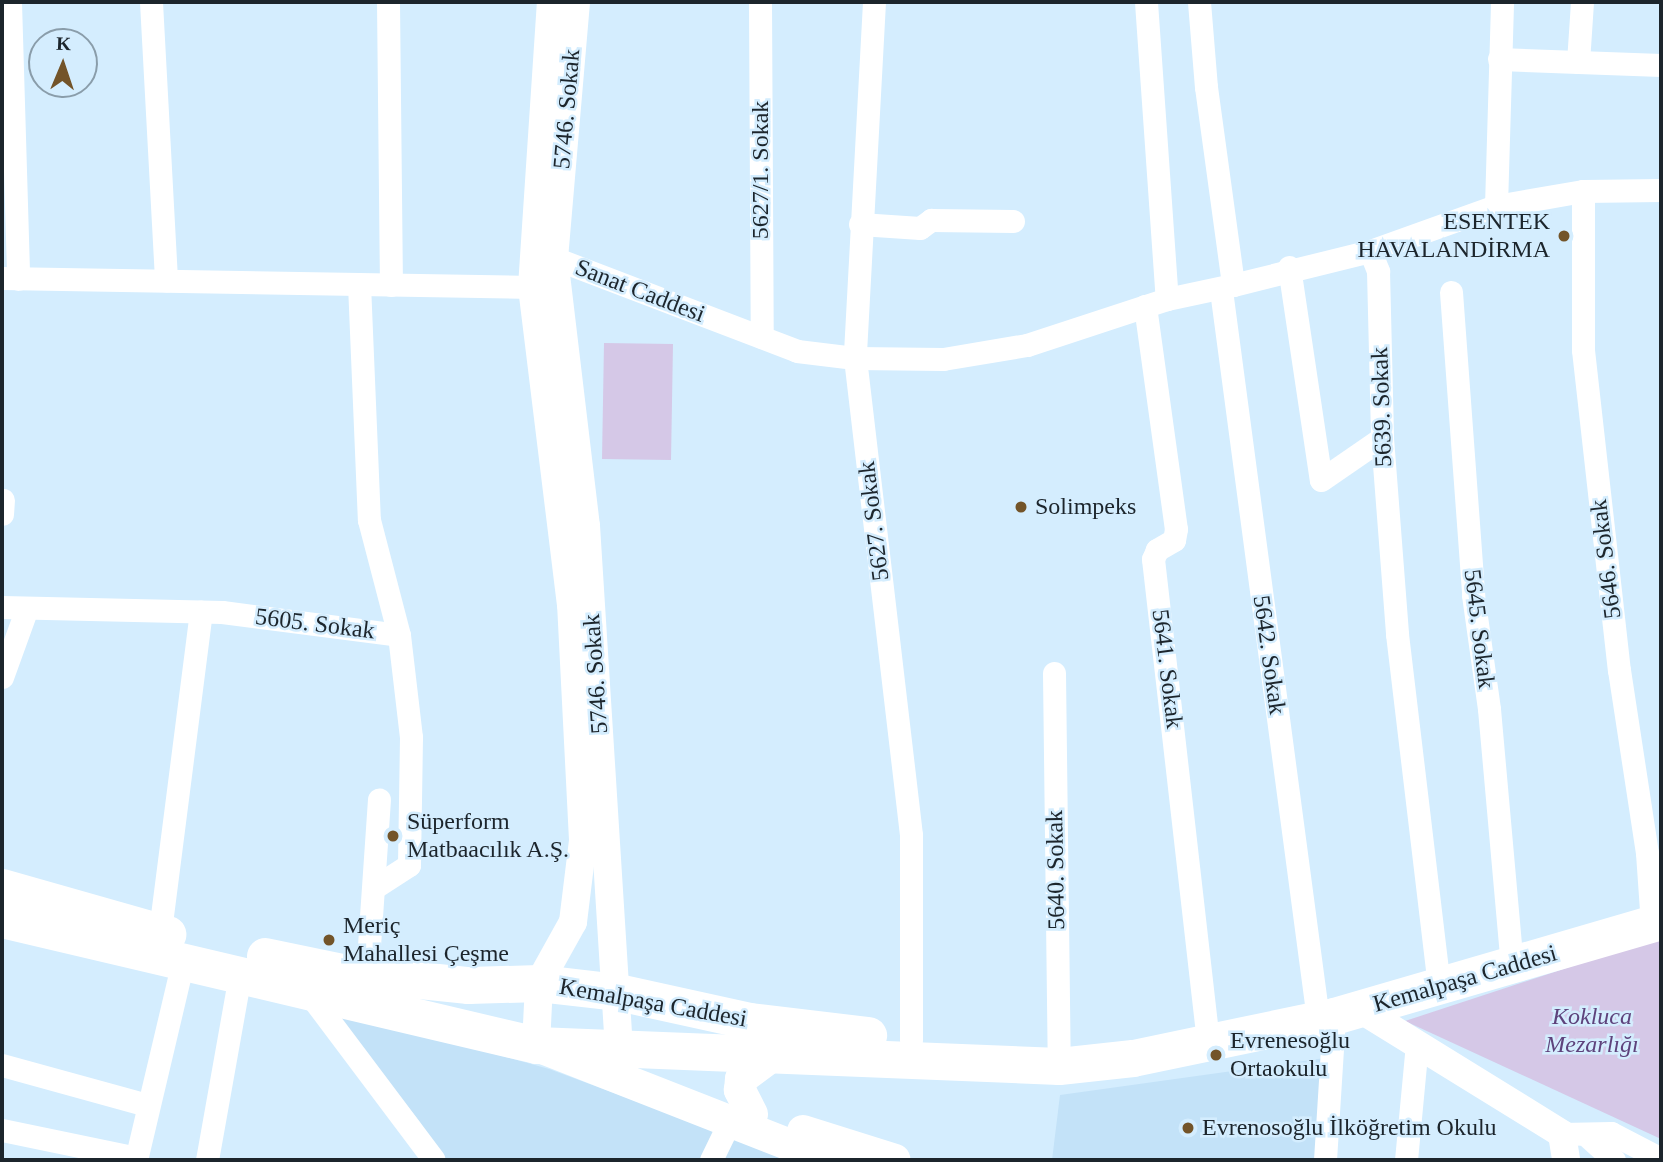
<!DOCTYPE html>
<meta charset="utf-8">
<style>
body{margin:0}
#map{position:relative;width:1663px;height:1162px;overflow:hidden;background:#d4edfe;font-family:Georgia,serif}
div>[style]{position:absolute}
.built>*{inset:0;background:#c3e2f8}
.green>*{inset:0;background:#d5c8e7}
.minor>*{height:23px;margin:-11.5px;padding:0 11.5px;transform-origin:11.5px;border-radius:11.5px;background:#fff}
.tertiary>*{height:28px;margin:-14px;padding:0 14px;transform-origin:14px;border-radius:14px;background:#fff}
.secondary>*{height:32px;margin:-16px;padding:0 16px;transform-origin:16px;border-radius:16px;background:#fff}
.primary>*{height:37px;margin:-18.5px;padding:0 18.5px;transform-origin:18.5px;border-radius:18.5px;background:#fff}
.dots>*{width:19px;height:19px;translate:-50% -50%;box-sizing:border-box;border:4px solid #d4edfe;border-radius:50%}
span{translate:-50% -50%;white-space:nowrap;text-align:center;line-height:1.15;-webkit-text-stroke:5px #d4edfe;paint-order:stroke}
.street-label{font-size:24px;color:#1c252c}
.poi-label{font-size:24px;color:#1c252c}
.right{translate:-100% -50%;text-align:right}
.left{translate:0 -50%;text-align:left}
.park-label{font-size:24px;color:#5e437c;font-style:italic}
.frame{position:absolute;inset:0;border:4px solid #1c252c;pointer-events:none}
.north{position:absolute;left:28px;top:28px;width:70px;height:70px;box-sizing:border-box;background:#d4edfe;border:2px solid #8a9daa;border-radius:50%;rotate:2deg;font-size:19px;font-weight:700;line-height:28px;text-align:center;color:#1c252c}
.north::after{content:'';display:block;margin:auto;width:24px;height:32px;background:#735429;clip-path:polygon(50% 0,100% 100%,50% 72%,0 100%)}
</style>
<div id="map">
<div class="built">
<i style="clip-path:polygon(330px 1008px,549px 1069px,795px 1160px,441px 1160px,420px 1122px)"></i>
<i style="clip-path:polygon(1325px 1058px,1317px 1160px,1052px 1160px,1060px 1095px)"></i>
</div>
<div class="green">
<i style="clip-path:polygon(604px 343px,673px 344px,671px 460px,602px 459px)"></i>
<i style="clip-path:polygon(1661px 937px,1661px 1139px,1405px 1021px)"></i>
</div>
<div class="minor">
<i style="left:10px;top:2px;width:277px;rotate:88.3deg"></i>
<i style="left:151px;top:2px;width:279px;rotate:86.9deg"></i>
<i style="left:388px;top:2px;width:283px;rotate:89.4deg"></i>
<i style="left:760px;top:2px;width:335px;rotate:89.7deg"></i>
<i style="left:874px;top:2px;width:357px;rotate:93.1deg"></i>
<i style="left:855px;top:358px;width:480px;rotate:83.3deg"></i>
<i style="left:911px;top:835px;width:205px;rotate:90deg"></i>
<i style="left:1146px;top:2px;width:298px;rotate:86deg"></i>
<i style="left:1199px;top:2px;width:85px;rotate:85.3deg"></i>
<i style="left:1206px;top:87px;width:200px;rotate:82.2deg"></i>
<i style="left:1233px;top:285px;width:141px;rotate:-13.9deg"></i>
<i style="left:1370px;top:251px;width:22px;rotate:68deg"></i>
<i style="left:1378px;top:271px;width:167px;rotate:88.6deg"></i>
<i style="left:1382px;top:438px;width:197px;rotate:85.6deg"></i>
<i style="left:1397px;top:634px;width:355px;rotate:83.2deg"></i>
<i style="left:1582px;top:2px;width:60px;rotate:93.8deg"></i>
<i style="left:1578px;top:62px;width:83px;rotate:2.1deg"></i>
<i style="left:1499px;top:59px;width:79px;rotate:2.2deg"></i>
<i style="left:1583px;top:191px;width:159px;rotate:90deg"></i>
<i style="left:1583px;top:350px;width:322px;rotate:83.6deg"></i>
<i style="left:1619px;top:670px;width:185px;rotate:81.3deg"></i>
<i style="left:1647px;top:853px;width:71px;rotate:86deg"></i>
<i style="left:1496px;top:206px;width:88px;rotate:-9.8deg"></i>
<i style="left:1583px;top:191px;width:78px;rotate:-0.7deg"></i>
<i style="left:860px;top:224px;width:60px;rotate:3.8deg"></i>
<i style="left:920px;top:228px;width:14px;rotate:-36deg"></i>
<i style="left:931px;top:220px;width:82px;rotate:0.7deg"></i>
<i style="left:1370px;top:251px;width:134px;rotate:-19.7deg"></i>
<i style="left:1496px;top:206px;width:204px;rotate:-88.3deg"></i>
<i style="left:1289px;top:267px;width:215px;rotate:81.5deg"></i>
<i style="left:1321px;top:480px;width:74px;rotate:-34.5deg"></i>
<i style="left:2px;top:278px;width:530px;rotate:0.97deg"></i>
<i style="left:532px;top:287px;width:36px;rotate:-53deg"></i>
<i style="left:554px;top:258px;width:260px;rotate:20.9deg"></i>
<i style="left:797px;top:351px;width:58px;rotate:6.9deg"></i>
<i style="left:855px;top:358px;width:88px;rotate:0.7deg"></i>
<i style="left:943px;top:359px;width:85px;rotate:-9.5deg"></i>
<i style="left:1027px;top:345px;width:147px;rotate:-18.2deg"></i>
<i style="left:1167px;top:299px;width:67px;rotate:-12deg"></i>
<i style="left:359px;top:284px;width:236px;rotate:87.6deg"></i>
<i style="left:369px;top:520px;width:119px;rotate:75.4deg"></i>
<i style="left:1221px;top:290px;width:735px;rotate:82.42deg"></i>
<i style="left:1451px;top:292px;width:304px;rotate:85.8deg"></i>
<i style="left:1473px;top:595px;width:115px;rotate:82deg"></i>
<i style="left:1489px;top:709px;width:258px;rotate:84.9deg"></i>
<i style="left:1145px;top:306px;width:225px;rotate:82.1deg"></i>
<i style="left:1176px;top:529px;width:11px;rotate:100deg"></i>
<i style="left:1174px;top:540px;width:20px;rotate:150deg"></i>
<i style="left:1157px;top:550px;width:10px;rotate:114deg"></i>
<i style="left:1153px;top:559px;width:488px;rotate:83.5deg"></i>
<i style="left:2px;top:514px;width:14px;rotate:-86deg"></i>
<i style="left:2px;top:607px;width:220px;rotate:1.3deg"></i>
<i style="left:222px;top:612px;width:178px;rotate:7.4deg"></i>
<i style="left:399px;top:635px;width:103px;rotate:83.3deg"></i>
<i style="left:411px;top:737px;width:128px;rotate:90.9deg"></i>
<i style="left:409px;top:865px;width:40px;rotate:147.1deg"></i>
<i style="left:1054px;top:673px;width:393px;rotate:89.3deg"></i>
<i style="left:2px;top:677px;width:73px;rotate:-70.1deg"></i>
<i style="left:160px;top:931px;width:322px;rotate:-82.7deg"></i>
<i style="left:367px;top:975px;width:176px;rotate:-86.1deg"></i>
<i style="left:307px;top:991px;width:211px;rotate:53.1deg"></i>
<i style="left:2px;top:1065px;width:150px;rotate:15.4deg"></i>
<i style="left:2px;top:1130px;width:138px;rotate:11.7deg"></i>
<i style="left:1562px;top:1134px;width:49px;rotate:-1.2deg"></i>
<i style="left:1611px;top:1133px;width:56px;rotate:27.5deg"></i>
<i style="left:1585px;top:1134px;width:39px;rotate:42deg"></i>
<i style="left:136px;top:1160px;width:204px;rotate:-76.7deg"></i>
<i style="left:207px;top:1160px;width:188px;rotate:-79.9deg"></i>
<i style="left:711px;top:1160px;width:41px;rotate:-64.1deg"></i>
<i style="left:1325px;top:1160px;width:144px;rotate:-86.4deg"></i>
<i style="left:1406px;top:1160px;width:117px;rotate:-84.6deg"></i>
</div>
<div class="tertiary">
<i style="left:576px;top:2px;width:257px;rotate:94.9deg"></i>
<i style="left:554px;top:258px;width:270px;rotate:83.2deg"></i>
<i style="left:586px;top:526px;width:524px;rotate:86.39deg"></i>
<i style="left:1360px;top:1009px;width:238px;rotate:31.7deg"></i>
<i style="left:1562px;top:1134px;width:26px;rotate:81deg"></i>
<i style="left:536px;top:1045px;width:62px;rotate:-87.2deg"></i>
<i style="left:539px;top:983px;width:70px;rotate:-60.9deg"></i>
<i style="left:573px;top:922px;width:83px;rotate:-83deg"></i>
<i style="left:583px;top:840px;width:235px;rotate:-92.9deg"></i>
<i style="left:571px;top:605px;width:320px;rotate:-97deg"></i>
<i style="left:532px;top:287px;width:286px;rotate:-86.2deg"></i>
</div>
<div class="secondary">
<i style="left:540px;top:1047px;width:310px;rotate:21.4deg"></i>
<i style="left:752px;top:1114px;width:27px;rotate:-117deg"></i>
<i style="left:740px;top:1090px;width:11px;rotate:-85deg"></i>
<i style="left:741px;top:1079px;width:44px;rotate:-36.6deg"></i>
<i style="left:803px;top:1131px;width:96px;rotate:17.5deg"></i>
</div>
<div class="primary">
<i style="left:2px;top:887px;width:172px;rotate:15.9deg"></i>
<i style="left:2px;top:919px;width:549px;rotate:13.28deg"></i>
<i style="left:536px;top:1045px;width:523px;rotate:2.3deg"></i>
<i style="left:1059px;top:1066px;width:74px;rotate:-6.2deg"></i>
<i style="left:1133px;top:1058px;width:205px;rotate:-11.8deg"></i>
<i style="left:1334px;top:1016px;width:341px;rotate:-16.2deg"></i>
<i style="left:265px;top:956px;width:79px;rotate:11.7deg"></i>
<i style="left:342px;top:972px;width:127px;rotate:5.9deg"></i>
<i style="left:468px;top:985px;width:71px;rotate:-1.6deg"></i>
<i style="left:539px;top:983px;width:80px;rotate:6.5deg"></i>
<i style="left:618px;top:992px;width:135px;rotate:12.4deg"></i>
<i style="left:750px;top:1021px;width:119px;rotate:6.8deg"></i>
</div>
<div class="dots">
<i style="left:1564px;top:236px;background:#735429"></i>
<i style="left:1021px;top:507px;background:#735429"></i>
<i style="left:393px;top:836px;background:#735429"></i>
<i style="left:329px;top:940px;background:#735429"></i>
<i style="left:1216px;top:1055px;background:#735429"></i>
<i style="left:1188px;top:1128px;background:#735429"></i>
</div>
<div class="street-label">
<span style="left:567px;top:109px;rotate:-85deg">5746. Sokak</span>
<span style="left:761px;top:170px;rotate:-90deg">5627/1. Sokak</span>
<span style="left:640px;top:291px;rotate:21deg">Sanat Caddesi</span>
<span style="left:1382px;top:407px;rotate:-92deg">5639. Sokak</span>
<span style="left:874px;top:521px;rotate:-97deg">5627. Sokak</span>
<span style="left:1606px;top:559px;rotate:-97deg">5646. Sokak</span>
<span style="left:315px;top:624px;rotate:7deg">5605. Sokak</span>
<span style="left:1479px;top:629px;rotate:83deg">5645. Sokak</span>
<span style="left:1269px;top:655px;rotate:82deg">5642. Sokak</span>
<span style="left:1167px;top:669px;rotate:83deg">5641. Sokak</span>
<span style="left:596px;top:674px;rotate:-94deg">5746. Sokak</span>
<span style="left:1056px;top:870px;rotate:-91deg">5640. Sokak</span>
<span style="left:1465px;top:979px;rotate:-16deg">Kemalpaşa Caddesi</span>
<span style="left:653px;top:1003px;rotate:10deg">Kemalpaşa Caddesi</span>
</div>
<div class="poi-label">
<span class="right" style="left:1550px;top:236px">ESENTEK<br>HAVALANDİRMA</span>
<span class="left" style="left:1035px;top:507px">Solimpeks</span>
<span class="left" style="left:407px;top:836px">Süperform<br>Matbaacılık A.Ş.</span>
<span class="left" style="left:343px;top:940px">Meriç<br>Mahallesi Çeşme</span>
<span class="left" style="left:1230px;top:1055px">Evrenesoğlu<br>Ortaokulu</span>
<span class="left" style="left:1202px;top:1128px">Evrenosoğlu İlköğretim Okulu</span>
</div>
<div class="park-label">
<span style="left:1592px;top:1031px">Kokluca<br>Mezarlığı</span>
</div>
<div class="frame"></div>
<div class="north">K</div>
</div>
